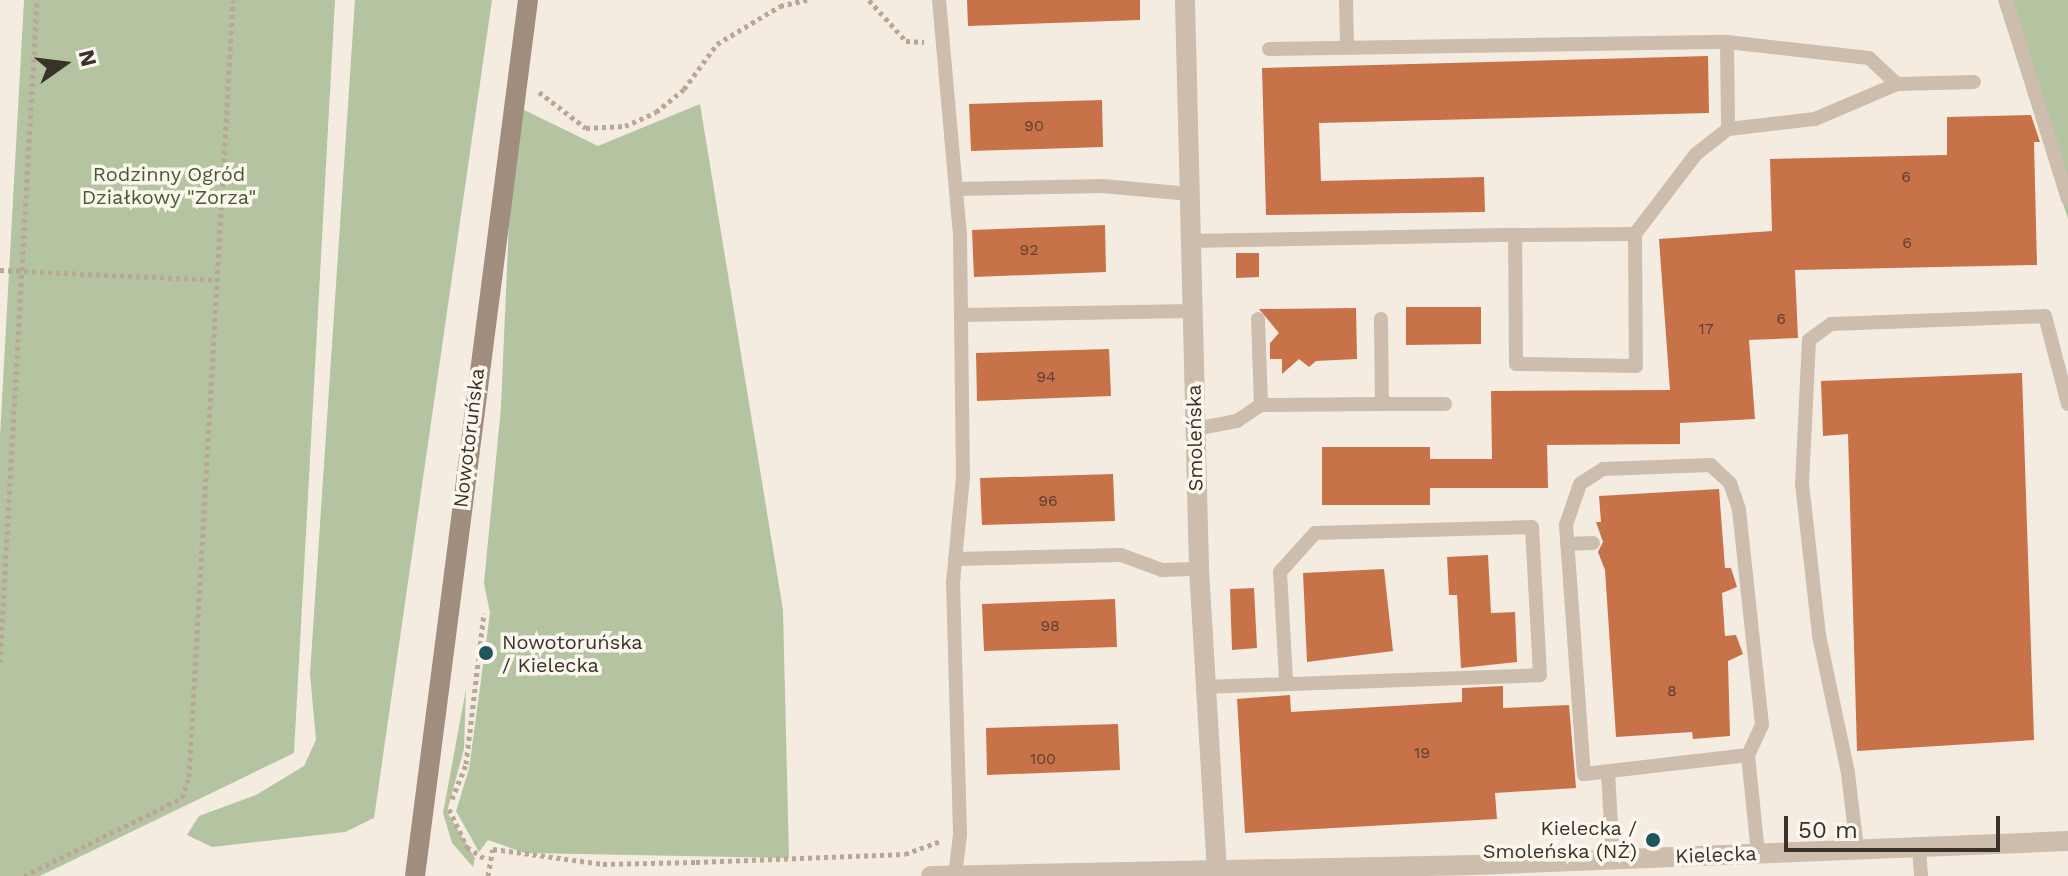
<!DOCTYPE html>
<meta charset="utf-8">
<style>
body{margin:0}
#map{position:relative;width:2068px;height:876px;overflow:hidden;background:#f4ece1;font-family:"Work Sans",sans-serif}
div>[style]{position:absolute}
.green>*{inset:0;background:#b5c4a0}
.building>*{inset:0;background:#c8724a}
.path>*{height:5px;margin-top:-2.5px;transform-origin:0;background:repeating-linear-gradient(90deg,#b9a796 0 4px,transparent 0 8px)}
.service>*{height:14px;margin:-7px;padding:0 7px;transform-origin:7px;border-radius:7px;background:#cdbdac}
.minor>*{height:20px;margin:-10px;padding:0 10px;transform-origin:10px;border-radius:10px;background:#cdbdac}
.tertiary>*{height:20px;margin:-10px;padding:0 10px;transform-origin:10px;border-radius:10px;background:#cdbdac}
.secondary>*{height:20px;margin:-10px;padding:0 10px;transform-origin:10px;border-radius:10px;background:#a18d7d}
.dots>*{width:22px;height:22px;translate:-50% -50%;box-sizing:border-box;border:4px solid #fbf6ee;border-radius:50%}
span{translate:-50% -50%;white-space:nowrap;text-align:center;line-height:1.15;-webkit-text-stroke:7px #fbf6ee;paint-order:stroke}
.number-label{font-size:16px;color:#5e4133}
.number-label span{-webkit-text-stroke-width:0}
.park-label{font-size:20px;color:#475a2e}
.street-label{font-size:20px;color:#3b312b}
.poi-label{font-size:20px;color:#3b312b}
.left{translate:0 -50%;text-align:left}
.right{translate:-100% -50%;text-align:right}
.north{position:absolute;left:24px;top:24px;width:80px;height:80px;-webkit-text-stroke:6px #fbf6ee;paint-order:stroke;rotate:76deg;font-size:22px;font-weight:700;line-height:32px;text-align:center;color:#3b312b}
.north::after{content:'';display:block;margin:auto;width:28px;height:36px;background:#3b312b;clip-path:polygon(50% 0,100% 100%,50% 72%,0 100%)}
.scale{position:absolute;left:1784px;top:816px;width:216px;height:36px;box-sizing:border-box;border:4px solid #3b312b;border-top:0;padding-left:10px;font-size:24px;line-height:28px;white-space:nowrap;color:#3b312b;-webkit-text-stroke:6px #fbf6ee;paint-order:stroke}
</style>
<div id="map">
<div class="green">
<i style="clip-path:polygon(24px 0,335px 0,294px 753px,40px 876px,0 876px,0 436px)"></i>
<i style="clip-path:polygon(355px 0,492px 0,374px 818px,345px 832px,212px 847px,187px 835px,199px 816px,256px 795px,304px 766px,316px 740px,310px 674px)"></i>
<i style="clip-path:polygon(1998px 0,2068px 0,2068px 219px)"></i>
<i style="clip-path:polygon(700px 104px,783px 610px,789px 858px,525px 853px,488px 840px,479px 852px,456px 811px,469px 769px,490px 613px,484px 583px,501px 407px,514px 105px,598px 146px)"></i>
<i style="clip-path:polygon(466px 689px,464px 749px,447px 812px,475px 858px,473px 867px,452px 843px,443px 813px)"></i>
</div>
<div class="building">
<i style="clip-path:polygon(967px 0,1140px 0,1140px 20px,968px 26px)"></i>
<i style="clip-path:polygon(1708px 56px,1709px 113px,1319px 123px,1321px 181px,1484px 177px,1485px 212px,1266px 215px,1262px 68px)"></i>
<i style="clip-path:polygon(1102px 100px,1103px 147px,971px 151px,969px 104px)"></i>
<i style="clip-path:polygon(2031px 115px,2040px 142px,2034px 142px,2037px 265px,1795px 270px,1798px 338px,1749px 340px,1755px 419px,1680px 423px,1680px 444px,1547px 445px,1548px 488px,1430px 488px,1430px 505px,1322px 505px,1322px 447px,1430px 447px,1430px 459px,1492px 459px,1491px 391px,1670px 390px,1659px 239px,1772px 231px,1770px 159px,1947px 155px,1947px 117px)"></i>
<i style="clip-path:polygon(1105px 225px,1106px 272px,974px 277px,972px 230px)"></i>
<i style="clip-path:polygon(1236px 253px,1259px 253px,1259px 277px,1236px 278px)"></i>
<i style="clip-path:polygon(1406px 307px,1481px 307px,1481px 344px,1406px 345px)"></i>
<i style="clip-path:polygon(1356px 308px,1357px 359px,1316px 361px,1309px 367px,1299px 359px,1282px 374px,1282px 359px,1270px 359px,1270px 343px,1279px 333px,1259px 309px)"></i>
<i style="clip-path:polygon(1109px 349px,1111px 396px,977px 401px,976px 353px)"></i>
<i style="clip-path:polygon(2022px 373px,2034px 740px,1857px 751px,1848px 434px,1823px 436px,1821px 381px)"></i>
<i style="clip-path:polygon(1113px 474px,1115px 521px,982px 525px,980px 478px)"></i>
<i style="clip-path:polygon(1719px 489px,1725px 568px,1731px 568px,1737px 587px,1722px 593px,1725px 636px,1736px 635px,1743px 654px,1728px 661px,1730px 736px,1693px 739px,1692px 732px,1616px 737px,1605px 570px,1598px 552px,1603px 542px,1596px 522px,1601px 522px,1599px 496px)"></i>
<i style="clip-path:polygon(1488px 555px,1491px 613px,1515px 612px,1517px 662px,1461px 668px,1457px 595px,1449px 595px,1447px 557px)"></i>
<i style="clip-path:polygon(1384px 569px,1393px 651px,1307px 662px,1303px 573px)"></i>
<i style="clip-path:polygon(1254px 588px,1257px 648px,1232px 650px,1230px 589px)"></i>
<i style="clip-path:polygon(1115px 599px,1117px 647px,984px 651px,982px 604px)"></i>
<i style="clip-path:polygon(1503px 686px,1503px 708px,1569px 705px,1576px 788px,1495px 793px,1497px 819px,1245px 833px,1237px 699px,1290px 695px,1291px 712px,1462px 702px,1462px 688px)"></i>
<i style="clip-path:polygon(1118px 724px,1120px 770px,987px 775px,986px 728px)"></i>
</div>
<div class="path">
<i style="left:869px;top:0;width:55px;rotate:47.9deg"></i>
<i style="left:906px;top:41px;width:18px;rotate:3deg"></i>
<i style="left:539px;top:92px;width:59px;rotate:37.5deg"></i>
<i style="left:586px;top:128px;width:39px;rotate:-3deg"></i>
<i style="left:625px;top:126px;width:34px;rotate:-24deg"></i>
<i style="left:656px;top:112px;width:36px;rotate:-39deg"></i>
<i style="left:684px;top:89px;width:56px;rotate:-53.7deg"></i>
<i style="left:717px;top:44px;width:74px;rotate:-31.1deg"></i>
<i style="left:780px;top:6px;width:28px;rotate:-13deg"></i>
<i style="left:0;top:270px;width:219px;rotate:2.6deg"></i>
<i style="left:0;top:662px;width:663px;rotate:-86.8deg"></i>
<i style="left:452px;top:799px;width:38px;rotate:-68deg"></i>
<i style="left:466px;top:764px;width:152px;rotate:-83.2deg"></i>
<i style="left:449px;top:809px;width:42px;rotate:64.7deg"></i>
<i style="left:467px;top:847px;width:24px;rotate:33deg"></i>
<i style="left:24px;top:876px;width:176px;rotate:-26.3deg"></i>
<i style="left:182px;top:798px;width:22px;rotate:-72deg"></i>
<i style="left:189px;top:777px;width:778px;rotate:-86.76deg"></i>
<i style="left:488px;top:876px;width:27px;rotate:-80deg"></i>
<i style="left:493px;top:849px;width:111px;rotate:7.8deg"></i>
<i style="left:603px;top:864px;width:93px;rotate:-1.2deg"></i>
<i style="left:696px;top:862px;width:209px;rotate:-2.2deg"></i>
<i style="left:905px;top:854px;width:37px;rotate:-20deg"></i>
</div>
<div class="service">
<i style="left:939px;top:0;width:237px;rotate:84.9deg"></i>
<i style="left:960px;top:236px;width:241px;rotate:89.3deg"></i>
<i style="left:963px;top:477px;width:105px;rotate:95.4deg"></i>
<i style="left:953px;top:582px;width:253px;rotate:88.4deg"></i>
<i style="left:960px;top:835px;width:40px;rotate:97.1deg"></i>
<i style="left:1346px;top:0;width:47px;rotate:88.8deg"></i>
<i style="left:2006px;top:0;width:208px;rotate:72.7deg"></i>
<i style="left:1727px;top:42px;width:143px;rotate:6.4deg"></i>
<i style="left:1869px;top:58px;width:38px;rotate:43deg"></i>
<i style="left:1269px;top:49px;width:458px;rotate:-0.9deg"></i>
<i style="left:1727px;top:42px;width:87px;rotate:89.3deg"></i>
<i style="left:1728px;top:129px;width:41px;rotate:142deg"></i>
<i style="left:1696px;top:154px;width:101px;rotate:127.3deg"></i>
<i style="left:1728px;top:129px;width:88px;rotate:-6.6deg"></i>
<i style="left:1815px;top:119px;width:89px;rotate:-23.1deg"></i>
<i style="left:1897px;top:84px;width:77px;rotate:-1.5deg"></i>
<i style="left:956px;top:189px;width:147px;rotate:-1.2deg"></i>
<i style="left:1103px;top:186px;width:87px;rotate:5.3deg"></i>
<i style="left:1190px;top:241px;width:53px;rotate:-1.1deg"></i>
<i style="left:1243px;top:240px;width:272px;rotate:-1.1deg"></i>
<i style="left:1515px;top:235px;width:120px;rotate:-0.5deg"></i>
<i style="left:1635px;top:234px;width:132px;rotate:89.6deg"></i>
<i style="left:1636px;top:366px;width:120px;rotate:-179deg"></i>
<i style="left:1516px;top:364px;width:129px;rotate:-90.4deg"></i>
<i style="left:961px;top:315px;width:231px;rotate:-1deg"></i>
<i style="left:1258px;top:319px;width:86px;rotate:88deg"></i>
<i style="left:1382px;top:404px;width:63px"></i>
<i style="left:1195px;top:429px;width:43px;rotate:-10.8deg"></i>
<i style="left:1237px;top:421px;width:29px;rotate:-34deg"></i>
<i style="left:1261px;top:405px;width:121px;rotate:-0.5deg"></i>
<i style="left:1382px;top:404px;width:85px;rotate:-90.7deg"></i>
<i style="left:1567px;top:544px;width:26px;rotate:-2deg"></i>
<i style="left:955px;top:559px;width:166px;rotate:-1.4deg"></i>
<i style="left:1121px;top:555px;width:44px;rotate:20.1deg"></i>
<i style="left:1162px;top:570px;width:37px;rotate:-2deg"></i>
<i style="left:1203px;top:687px;width:337px;rotate:-2deg"></i>
<i style="left:1540px;top:675px;width:148px;rotate:-93.1deg"></i>
<i style="left:1532px;top:527px;width:217px;rotate:178.4deg"></i>
<i style="left:1315px;top:533px;width:52px;rotate:131.9deg"></i>
<i style="left:1280px;top:572px;width:109px;rotate:86.8deg"></i>
<i style="left:1748px;top:755px;width:33px;rotate:-65deg"></i>
<i style="left:1762px;top:725px;width:217px;rotate:-96.1deg"></i>
<i style="left:1739px;top:509px;width:28px;rotate:-109deg"></i>
<i style="left:1730px;top:483px;width:26px;rotate:-137deg"></i>
<i style="left:1711px;top:465px;width:108px;rotate:177.9deg"></i>
<i style="left:1603px;top:469px;width:27px;rotate:147deg"></i>
<i style="left:1580px;top:484px;width:43px;rotate:108.9deg"></i>
<i style="left:1566px;top:525px;width:250px;rotate:85.9deg"></i>
<i style="left:1584px;top:774px;width:165px;rotate:-6.6deg"></i>
<i style="left:1748px;top:755px;width:100px;rotate:84.2deg"></i>
<i style="left:1608px;top:773px;width:86px;rotate:86.7deg"></i>
<i style="left:1919px;top:847px;width:29px;rotate:86deg"></i>
<i style="left:1857px;top:849px;width:77px;rotate:-96.8deg"></i>
<i style="left:1848px;top:773px;width:141px;rotate:-101.9deg"></i>
<i style="left:1819px;top:635px;width:152px;rotate:-96.4deg"></i>
<i style="left:1802px;top:484px;width:144px;rotate:-87.2deg"></i>
<i style="left:1809px;top:340px;width:27px;rotate:-36deg"></i>
<i style="left:1831px;top:324px;width:214px;rotate:-2.1deg"></i>
<i style="left:2045px;top:316px;width:91px;rotate:75.4deg"></i>
</div>
<div class="minor">
<i style="left:1185px;top:0;width:569px;rotate:88.59deg"></i>
<i style="left:1199px;top:569px;width:308px;rotate:86.6deg"></i>
</div>
<div class="tertiary">
<i style="left:931px;top:876px;width:545px;rotate:-1.16deg"></i>
<i style="left:1476px;top:865px;width:592px;rotate:-2.32deg"></i>
</div>
<div class="secondary">
<i style="left:415px;top:876px;width:883px;rotate:-82.65deg"></i>
</div>
<div class="dots">
<i style="left:486px;top:653px;background:#1f565e"></i>
<i style="left:1653px;top:840px;background:#1f565e"></i>
</div>
<div class="number-label">
<span style="left:1034px;top:126px">90</span>
<span style="left:1906px;top:177px">6</span>
<span style="left:1907px;top:243px">6</span>
<span style="left:1029px;top:250px">92</span>
<span style="left:1781px;top:319px">6</span>
<span style="left:1706px;top:329px">17</span>
<span style="left:1046px;top:377px">94</span>
<span style="left:1048px;top:501px">96</span>
<span style="left:1050px;top:626px">98</span>
<span style="left:1672px;top:691px">8</span>
<span style="left:1422px;top:753px">19</span>
<span style="left:1043px;top:759px">100</span>
</div>
<div class="park-label">
<span style="left:169px;top:186px">Rodzinny Ogród<br>Działkowy "Zorza"</span>
</div>
<div class="street-label">
<span style="left:469px;top:438px;rotate:-83deg">Nowotoruńska</span>
<span style="left:1195px;top:438px;rotate:-91deg">Smoleńska</span>
<span style="left:1716px;top:855px;rotate:-2deg">Kielecka</span>
</div>
<div class="poi-label">
<span class="left" style="left:502px;top:654px">Nowotoruńska<br>/ Kielecka</span>
<span class="right" style="left:1637px;top:840px">Kielecka /<br>Smoleńska (NŻ)</span>
</div>
<div class="north">N</div>
<div class="scale">50 m</div>
</div>
